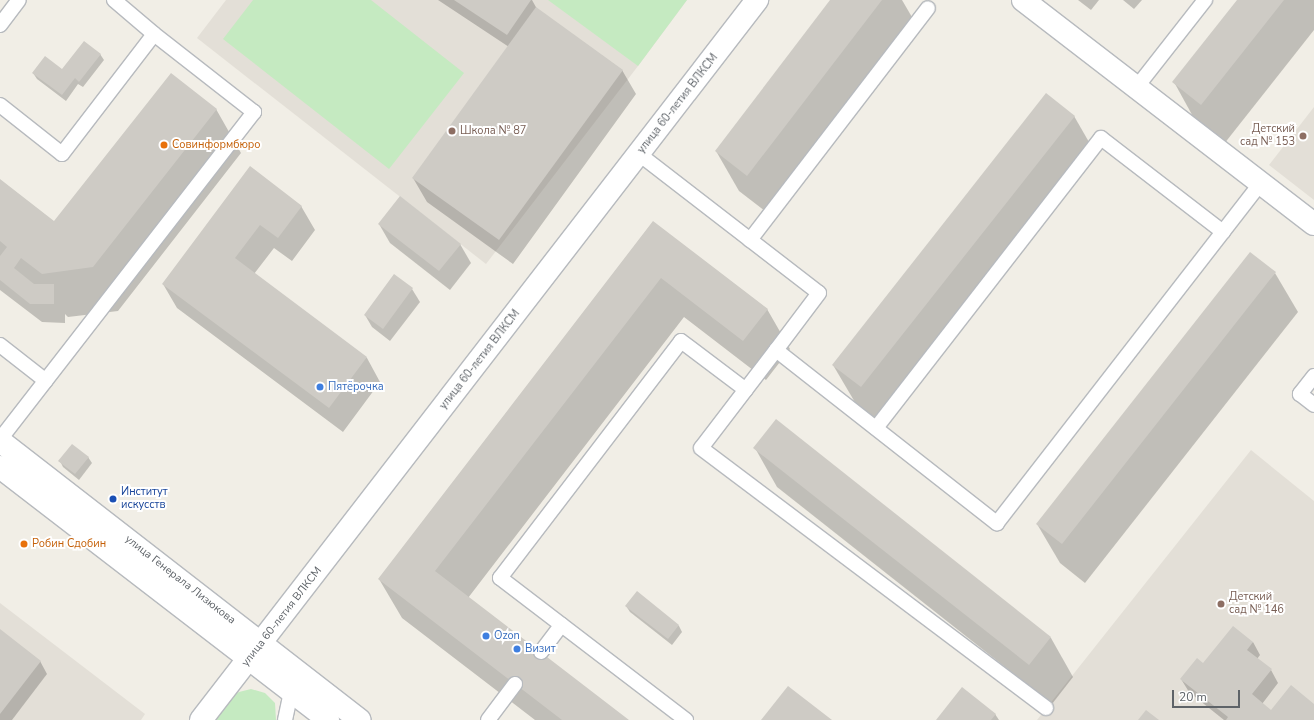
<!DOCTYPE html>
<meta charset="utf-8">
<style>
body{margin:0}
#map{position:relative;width:1314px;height:720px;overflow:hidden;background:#f1eee6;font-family:"Nunito Sans",sans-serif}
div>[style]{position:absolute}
.education>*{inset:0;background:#e3dfd7}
.green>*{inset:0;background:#c5eac1}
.shadow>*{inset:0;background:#0003}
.building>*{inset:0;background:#cecbc5}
.roads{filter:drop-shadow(1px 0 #b7babe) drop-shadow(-1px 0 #b7babe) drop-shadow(0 1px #b7babe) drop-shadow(0 -1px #b7babe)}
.service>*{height:14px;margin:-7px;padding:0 7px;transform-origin:7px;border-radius:7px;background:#fff}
.minor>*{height:22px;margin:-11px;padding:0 11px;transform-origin:11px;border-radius:11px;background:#fff}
.tertiary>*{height:22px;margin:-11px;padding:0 11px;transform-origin:11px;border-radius:11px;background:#fff}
.secondary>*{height:22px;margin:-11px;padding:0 11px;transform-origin:11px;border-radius:11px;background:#fff}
.dots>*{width:11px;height:11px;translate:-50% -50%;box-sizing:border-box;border:2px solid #fff;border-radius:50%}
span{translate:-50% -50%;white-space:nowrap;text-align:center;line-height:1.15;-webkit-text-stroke:4px #fff;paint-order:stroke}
.street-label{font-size:11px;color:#5e6368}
.education-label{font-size:11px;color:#785e54}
.right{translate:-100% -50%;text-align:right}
.left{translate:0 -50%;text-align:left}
.food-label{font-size:11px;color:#c56008}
.shop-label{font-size:11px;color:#366cbe}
.transit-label{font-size:11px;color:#164399}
.scale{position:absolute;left:1172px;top:690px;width:68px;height:18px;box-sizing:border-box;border:2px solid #5e6368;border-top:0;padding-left:5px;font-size:12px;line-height:14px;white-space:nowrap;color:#5e6368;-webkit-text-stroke:3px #fff;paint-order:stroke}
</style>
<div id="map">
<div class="education">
<i style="clip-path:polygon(226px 0,687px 0,638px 66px,486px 264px,197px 38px)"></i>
<i style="clip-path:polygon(1314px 107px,1314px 200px,1269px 165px)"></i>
<i style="clip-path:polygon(1251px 450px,1314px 501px,1314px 720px,1037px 720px)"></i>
<i style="clip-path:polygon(0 603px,145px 714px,141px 720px,0 720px)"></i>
</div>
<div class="green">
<i style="clip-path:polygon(253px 0,371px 0,464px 73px,389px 169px,223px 39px)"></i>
<i style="clip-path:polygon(548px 0,687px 0,638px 66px)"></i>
<i style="clip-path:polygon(251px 689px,265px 693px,275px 703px,276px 720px,210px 720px,227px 699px,239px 692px)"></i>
</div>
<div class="shadow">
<i style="clip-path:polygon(438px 0,532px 0,537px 9px,622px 70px,636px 94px,513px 264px,427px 202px,413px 178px,509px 47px)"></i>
<i style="clip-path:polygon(832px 0,902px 0,916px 24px,770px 215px,739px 191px,716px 151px)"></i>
<i style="clip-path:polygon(1078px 0,1099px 0,1091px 10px)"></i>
<i style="clip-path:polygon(1123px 0,1142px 0,1134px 9px)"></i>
<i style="clip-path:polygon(1238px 0,1314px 0,1314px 30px,1224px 144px,1196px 122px,1174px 82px)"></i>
<i style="clip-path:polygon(100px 54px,104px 60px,83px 87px,78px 84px,66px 101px,37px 79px,33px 73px,63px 71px)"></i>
<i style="clip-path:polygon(216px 109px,241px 153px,118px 311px,68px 317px,65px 314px,65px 323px,42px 322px,0 290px,0 180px,55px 223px)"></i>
<i style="clip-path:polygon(1074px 116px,1097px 156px,884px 426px,856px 404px,833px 365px)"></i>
<i style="clip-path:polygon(250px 168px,301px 206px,315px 230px,292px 261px,274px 248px,254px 274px,367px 358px,380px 382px,343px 432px,177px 308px,163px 284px)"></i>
<i style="clip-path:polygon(653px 222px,767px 309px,790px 349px,766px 380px,684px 317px,468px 598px,627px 720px,535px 720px,402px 618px,379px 579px)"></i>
<i style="clip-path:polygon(379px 224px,460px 244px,471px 263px,450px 290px,390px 243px)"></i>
<i style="clip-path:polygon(1275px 273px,1298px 312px,1085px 583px,1060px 563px,1037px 524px)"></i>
<i style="clip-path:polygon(394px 275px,412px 289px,420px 302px,390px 341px,372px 327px,365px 315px)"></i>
<i style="clip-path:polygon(776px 421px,1051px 638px,1073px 677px,1052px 704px,777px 487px,755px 448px)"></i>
<i style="clip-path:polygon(88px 457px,92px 463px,79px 480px,63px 467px,60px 461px)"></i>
<i style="clip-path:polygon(637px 593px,679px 626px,682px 632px,672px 645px,630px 612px,626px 606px)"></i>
<i style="clip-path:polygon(0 631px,40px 661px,47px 674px,12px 720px,0 720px)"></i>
<i style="clip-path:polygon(1253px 642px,1260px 655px,1257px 659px,1271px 670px,1278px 683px,1262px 704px,1271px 711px,1314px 705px,1314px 720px,1224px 720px,1189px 692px,1181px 679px,1203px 664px)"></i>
<i style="clip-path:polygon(995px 714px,999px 720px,938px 720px)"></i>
</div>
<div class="building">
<i style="clip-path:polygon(454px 0,531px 0,507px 35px)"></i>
<i style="clip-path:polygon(830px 0,882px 0,747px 176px,715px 151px)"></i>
<i style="clip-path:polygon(1237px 0,1284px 0,1201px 105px,1172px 82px)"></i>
<i style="clip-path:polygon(536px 7px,623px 70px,499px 240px,412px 178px)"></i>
<i style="clip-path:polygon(84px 41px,101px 54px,79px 82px,75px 78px,62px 95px,32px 73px,45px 56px,62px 69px)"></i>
<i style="clip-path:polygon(171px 73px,217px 109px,93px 267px,42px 274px,21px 258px,14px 268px,34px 284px,54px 284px,54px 304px,30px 304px,0 280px,0 256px,7px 247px,0 241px,0 179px,54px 221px)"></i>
<i style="clip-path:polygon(1046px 93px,1075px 116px,861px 387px,832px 365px)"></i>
<i style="clip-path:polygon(250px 166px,302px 206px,278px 238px,260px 225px,235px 258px,367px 357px,329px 408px,162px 284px)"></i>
<i style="clip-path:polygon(400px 196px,461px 244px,439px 271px,378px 224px)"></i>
<i style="clip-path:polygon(653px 221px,768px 309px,743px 341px,661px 278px,435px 571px,629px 720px,562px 720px,378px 579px)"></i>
<i style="clip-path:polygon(1250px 252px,1276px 272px,1062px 544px,1036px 524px)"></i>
<i style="clip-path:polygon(394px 274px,413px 288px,383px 329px,364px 315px)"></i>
<i style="clip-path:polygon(776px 419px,1051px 637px,1029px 665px,753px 448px)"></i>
<i style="clip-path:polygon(72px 444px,89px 457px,75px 474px,58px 461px)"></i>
<i style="clip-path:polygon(637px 591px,679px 625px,668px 639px,625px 606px)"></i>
<i style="clip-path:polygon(1233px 626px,1253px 642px,1247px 650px,1272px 669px,1252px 694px,1271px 710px,1291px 685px,1314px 704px,1314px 720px,1226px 720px,1228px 717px,1180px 679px,1197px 658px,1203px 663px)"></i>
<i style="clip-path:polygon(0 629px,41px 661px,0 714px)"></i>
<i style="clip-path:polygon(788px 686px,832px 720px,761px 720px)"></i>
<i style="clip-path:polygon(962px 687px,996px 714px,991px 720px,936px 720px)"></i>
<i style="clip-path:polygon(1146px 710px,1159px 720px,1138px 720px)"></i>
</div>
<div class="roads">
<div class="service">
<i style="left:114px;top:0;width:52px;rotate:40.4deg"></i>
<i style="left:0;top:25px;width:31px;rotate:-53deg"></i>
<i style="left:1136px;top:88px;width:112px;rotate:-51.9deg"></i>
<i style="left:0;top:105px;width:79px;rotate:38.3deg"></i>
<i style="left:62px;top:154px;width:151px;rotate:-52.5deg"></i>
<i style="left:154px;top:34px;width:127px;rotate:38deg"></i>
<i style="left:254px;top:112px;width:415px;rotate:127.8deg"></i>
<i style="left:639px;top:154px;width:227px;rotate:37.7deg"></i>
<i style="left:819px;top:293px;width:71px;rotate:127deg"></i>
<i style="left:776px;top:350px;width:281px;rotate:38.1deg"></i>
<i style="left:997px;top:523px;width:430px;rotate:-52.2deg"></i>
<i style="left:750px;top:240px;width:292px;rotate:-52.5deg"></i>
<i style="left:0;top:345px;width:58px;rotate:38deg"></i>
<i style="left:776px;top:350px;width:123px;rotate:127.4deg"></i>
<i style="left:701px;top:448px;width:432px;rotate:37deg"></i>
<i style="left:1314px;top:376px;width:23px;rotate:128deg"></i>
<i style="left:1300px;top:394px;width:18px;rotate:38deg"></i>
<i style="left:876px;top:428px;width:367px;rotate:-52.2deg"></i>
<i style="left:1101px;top:138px;width:154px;rotate:37.6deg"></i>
<i style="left:541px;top:652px;width:34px;rotate:-53deg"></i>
<i style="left:285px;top:720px;width:29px;rotate:-78deg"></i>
<i style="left:488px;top:720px;width:45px;rotate:-53.1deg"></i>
<i style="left:686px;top:720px;width:234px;rotate:-142.6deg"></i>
<i style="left:500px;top:578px;width:298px;rotate:-52.6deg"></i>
<i style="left:681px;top:341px;width:81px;rotate:37deg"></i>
</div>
<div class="minor">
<i style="left:1023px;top:0;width:367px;rotate:37.6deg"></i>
</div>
<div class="tertiary">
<i style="left:201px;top:720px;width:910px;rotate:-52.32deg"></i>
</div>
<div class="secondary">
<i style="left:0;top:441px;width:455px;rotate:37.8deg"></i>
<i style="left:0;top:467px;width:414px;rotate:37.6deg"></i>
</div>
</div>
<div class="dots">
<i style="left:452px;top:131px;background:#8d6e63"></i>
<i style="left:1303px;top:136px;background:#8d6e63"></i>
<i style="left:164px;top:145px;background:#e8710a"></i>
<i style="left:320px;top:387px;background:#3f7fe0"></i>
<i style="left:113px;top:499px;background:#1a4fb4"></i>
<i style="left:24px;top:544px;background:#e8710a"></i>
<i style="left:1221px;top:604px;background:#8d6e63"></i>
<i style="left:486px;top:636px;background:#3f7fe0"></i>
<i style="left:517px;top:649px;background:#3f7fe0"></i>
</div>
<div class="street-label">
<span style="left:678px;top:104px;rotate:-52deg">улица 60-летия ВЛКСМ</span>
<span style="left:480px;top:360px;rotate:-52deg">улица 60-летия ВЛКСМ</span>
<span style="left:180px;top:580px;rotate:38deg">улица Генерала Лизюкова</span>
<span style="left:282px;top:617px;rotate:-52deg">улица 60-летия ВЛКСМ</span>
</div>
<div class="education-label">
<span class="right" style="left:1295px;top:136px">Детский<br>сад № 153</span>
<span class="left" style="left:460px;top:131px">Школа № 87</span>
<span class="left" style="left:1229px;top:604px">Детский<br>сад № 146</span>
</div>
<div class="food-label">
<span class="left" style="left:172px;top:145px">Совинформбюро</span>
<span class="left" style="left:32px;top:544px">Робин Сдобин</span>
</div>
<div class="shop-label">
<span class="left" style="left:328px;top:387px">Пятёрочка</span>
<span class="left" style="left:494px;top:636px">Ozon</span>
<span class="left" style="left:525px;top:649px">Визит</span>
</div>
<div class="transit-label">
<span class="left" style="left:121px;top:499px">Институт<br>искусств</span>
</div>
<div class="scale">20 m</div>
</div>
